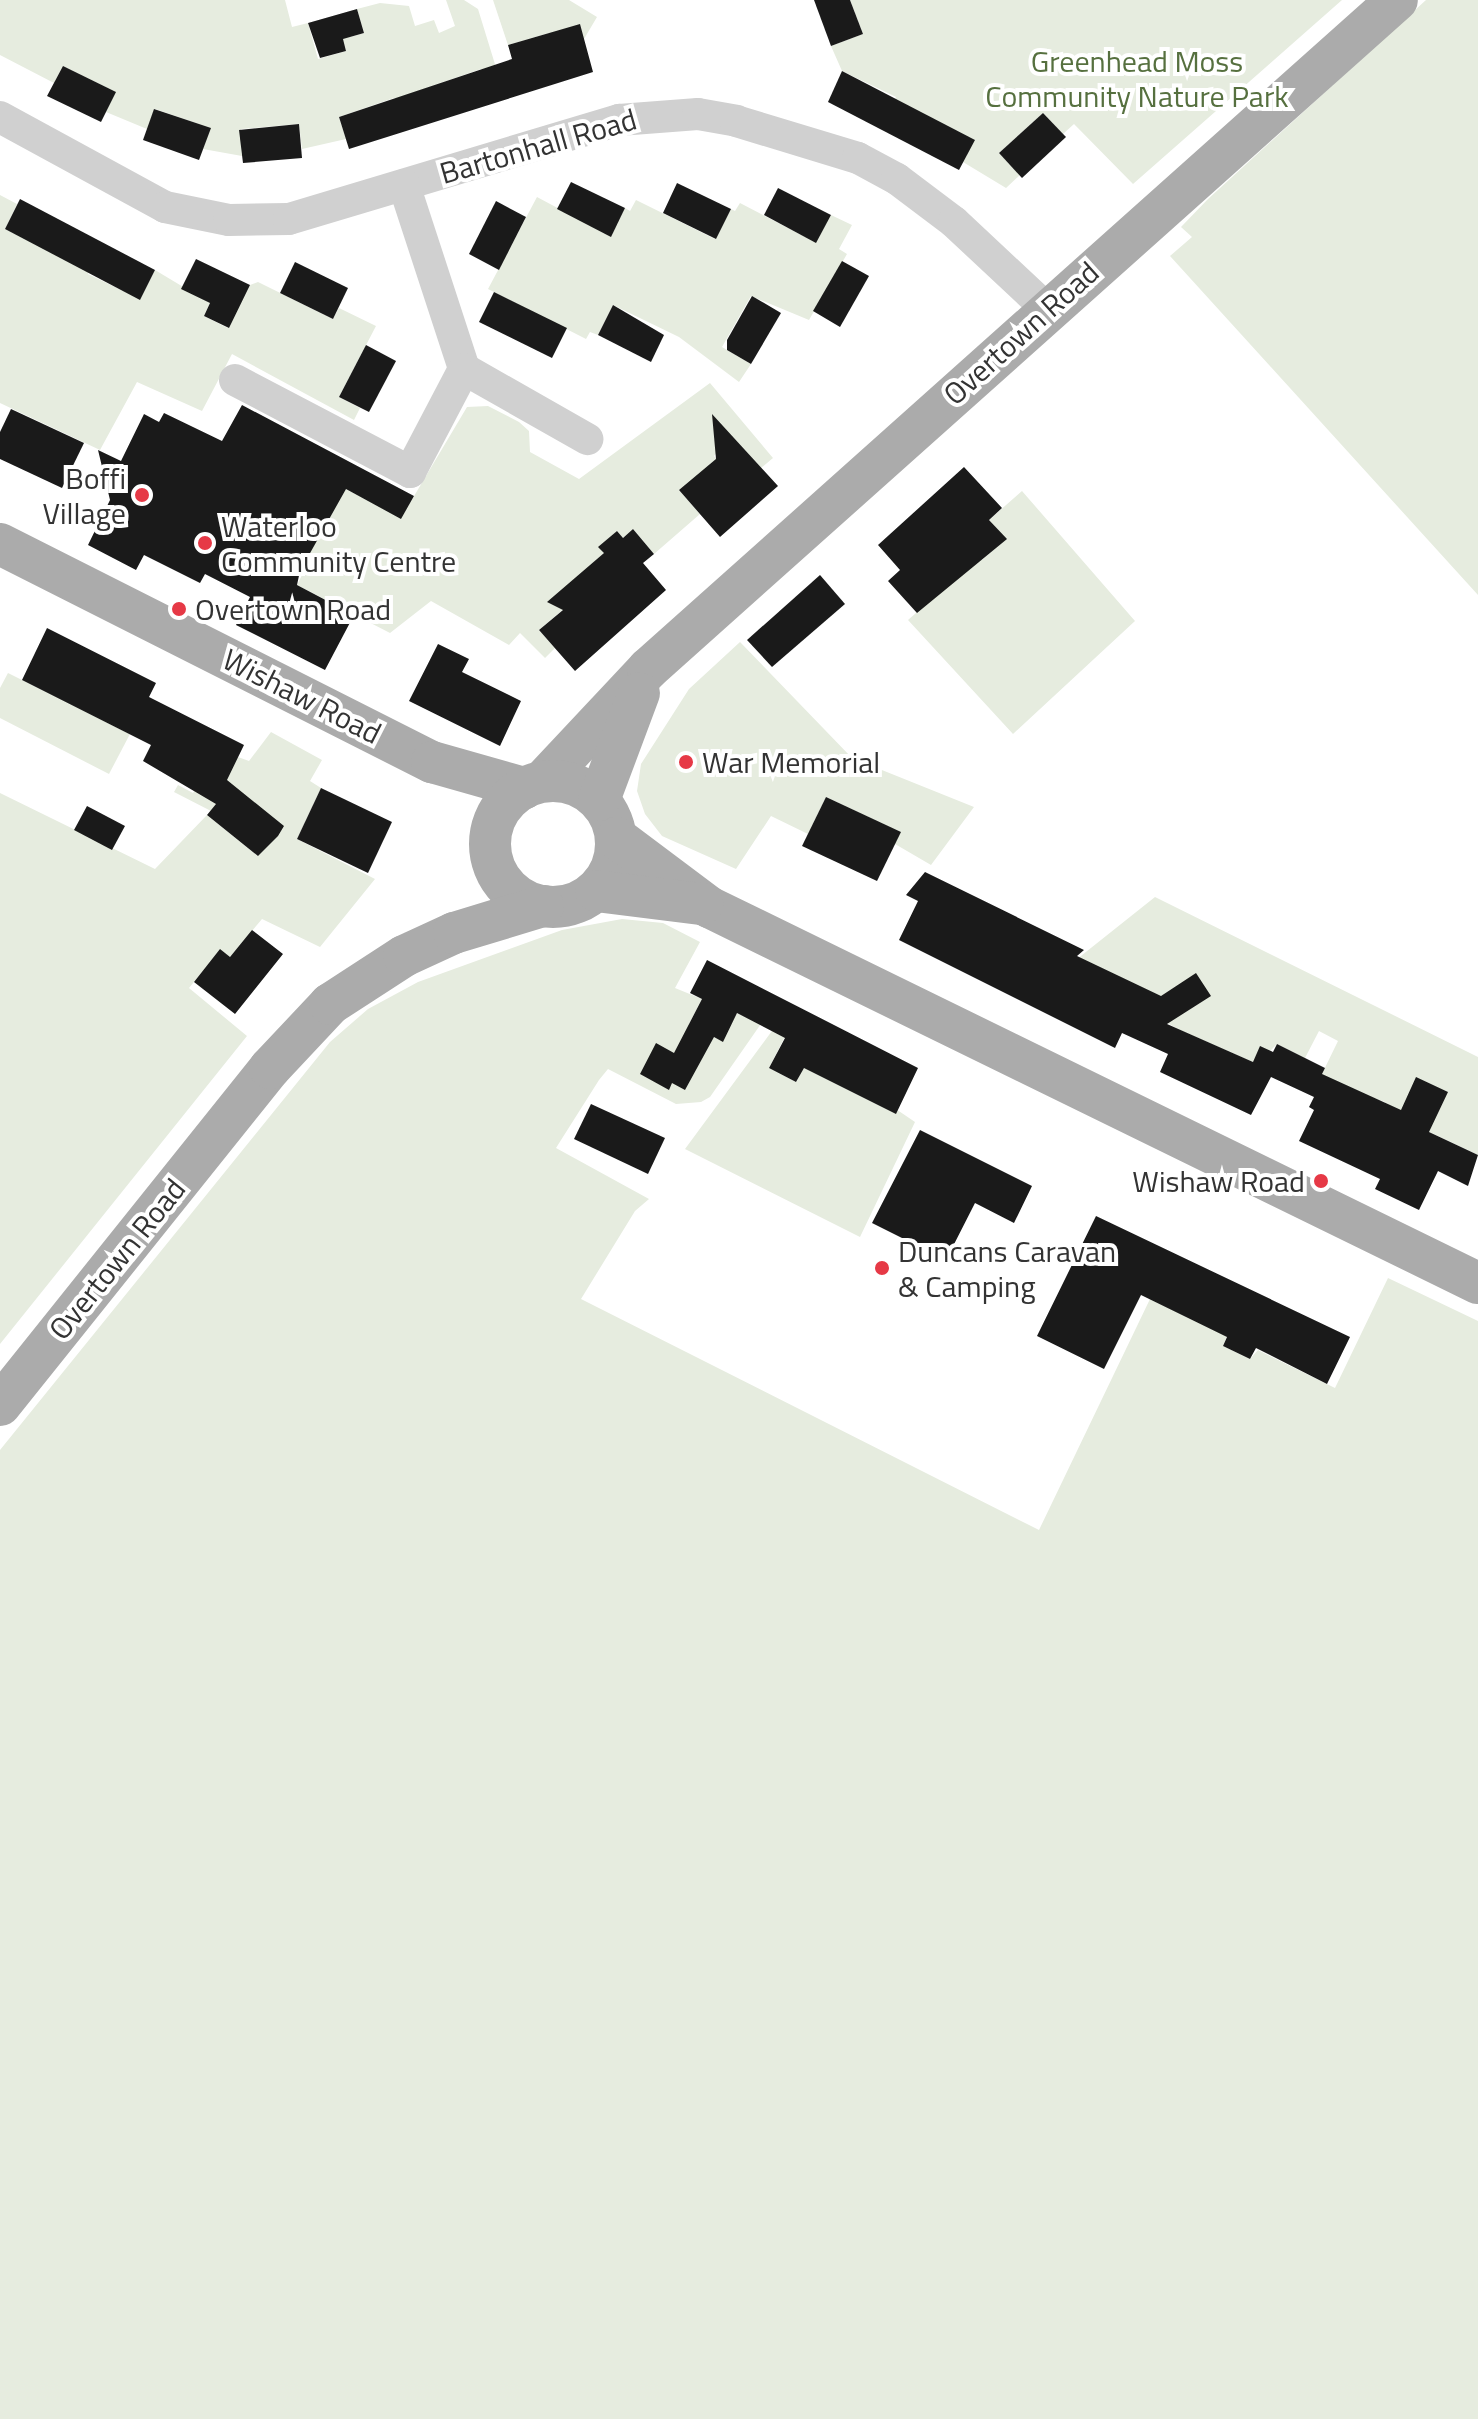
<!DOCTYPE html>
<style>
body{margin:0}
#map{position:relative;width:1478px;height:2419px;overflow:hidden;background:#fff;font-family:"Titillium Web",sans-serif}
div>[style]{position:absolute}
.green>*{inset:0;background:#e6ecdf}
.building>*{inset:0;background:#1a1a1a}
.minor>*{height:32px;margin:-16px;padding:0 16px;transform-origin:16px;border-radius:16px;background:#d0d0d0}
.major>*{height:42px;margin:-21px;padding:0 21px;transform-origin:21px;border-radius:21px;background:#ababab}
.major>.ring{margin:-21px;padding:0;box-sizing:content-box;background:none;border:42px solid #ababab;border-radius:50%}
.dots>*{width:22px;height:22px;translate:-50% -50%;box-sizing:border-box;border:4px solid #fff;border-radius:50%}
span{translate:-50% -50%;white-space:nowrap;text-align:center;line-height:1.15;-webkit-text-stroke:8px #fff;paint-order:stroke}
.park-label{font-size:30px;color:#56703f}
.street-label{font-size:30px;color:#333}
.poi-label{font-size:30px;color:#333}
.right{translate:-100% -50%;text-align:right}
.left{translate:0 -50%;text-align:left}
</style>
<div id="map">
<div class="green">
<i style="clip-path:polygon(0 0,285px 0,292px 27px,308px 23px,318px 59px,346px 51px,336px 15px,350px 37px,364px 33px,357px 9px,380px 3px,409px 6px,415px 26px,434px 20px,439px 33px,455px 26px,446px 0,464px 0,478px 9px,502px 87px,481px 69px,426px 88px,432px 109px,394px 98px,339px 117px,346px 139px,302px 149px,299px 124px,241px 129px,242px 156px,203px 149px,210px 128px,155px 109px,147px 129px,106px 112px,115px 92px,63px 66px,54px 83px,0 55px)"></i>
<i style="clip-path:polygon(493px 0,569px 0,597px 17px,584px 39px,549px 33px,508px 45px)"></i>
<i style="clip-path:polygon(850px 0,1342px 0,1133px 184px,1074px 124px,1063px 134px,1043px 113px,999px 153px,1020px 175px,1006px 188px,963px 162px,974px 140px,885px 120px,896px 97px,842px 71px,831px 46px,863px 34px)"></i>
<i style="clip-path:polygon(1426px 0,1478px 0,1478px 595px,1170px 256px,1192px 237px,1181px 227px,1208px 199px)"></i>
<i style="clip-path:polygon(0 195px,17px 204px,5px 229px,58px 255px,99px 250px,88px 274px,140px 299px,155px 270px,210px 303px,204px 316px,228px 328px,250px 285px,258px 282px,333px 319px,339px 308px,376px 326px,339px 397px,360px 408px,354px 420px,232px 354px,202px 411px,137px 382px,100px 450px,0 403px)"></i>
<i style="clip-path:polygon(537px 197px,610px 236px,625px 208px,630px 211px,636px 200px,715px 239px,731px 209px,735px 211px,740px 203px,815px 242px,831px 215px,852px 225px,839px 249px,847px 254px,809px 320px,751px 296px,722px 347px,751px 364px,739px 382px,679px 337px,613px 305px,598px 335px,590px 332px,586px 339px,488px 289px)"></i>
<i style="clip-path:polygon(710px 383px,773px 458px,761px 468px,729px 433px,714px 438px,719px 450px,714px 456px,728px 472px,679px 490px,700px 514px,654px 554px,633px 529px,623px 538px,617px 531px,599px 547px,604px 553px,578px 576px,566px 607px,539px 630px,555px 648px,545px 658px,520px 633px,509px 645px,431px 601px,390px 633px,297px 585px,303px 573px,284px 563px,305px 467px,401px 518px,467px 407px,488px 406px,519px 422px,529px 431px,530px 452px,579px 479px)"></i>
<i style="clip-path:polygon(1022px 491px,1135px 621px,1013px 734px,908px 620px,965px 570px,959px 533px,982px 560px,1006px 539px,989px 520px)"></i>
<i style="clip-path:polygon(740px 642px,852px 758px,974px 807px,931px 865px,895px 844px,900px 832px,826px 797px,808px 834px,771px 816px,736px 869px,662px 836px,645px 814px,637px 791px,641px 764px,689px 689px)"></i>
<i style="clip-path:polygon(8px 673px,130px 734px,109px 774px,0 718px,0 688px)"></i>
<i style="clip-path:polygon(271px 732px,322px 760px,310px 781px,321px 788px,297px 839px,375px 879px,320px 947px,262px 919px,230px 957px,220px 950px,189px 988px,247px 1036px,0 1344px,0 793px,155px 869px,207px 815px,258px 856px,231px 784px,211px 811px,174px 792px,178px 785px,193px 793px,201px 778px,238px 757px,249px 761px)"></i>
<i style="clip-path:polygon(1155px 897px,1478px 1057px,1478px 1155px,1421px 1128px,1373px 1124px,1385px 1102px,1319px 1080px,1338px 1041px,1319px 1031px,1305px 1058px,1277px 1044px,1257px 1064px,1180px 1030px,1067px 967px)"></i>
<i style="clip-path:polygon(622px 919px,663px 923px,700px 942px,675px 988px,702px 999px,689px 1024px,722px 1041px,737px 1013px,747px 1018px,779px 998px,710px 1097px,701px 1102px,676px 1104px,608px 1069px,599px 1080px,556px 1148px,649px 1199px,635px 1211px,581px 1299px,1039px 1530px,1150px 1299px,1227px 1336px,1223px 1346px,1250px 1359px,1258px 1350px,1335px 1388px,1388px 1278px,1478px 1321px,1478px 2419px,0 2419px,0 1450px,330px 1042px,368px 1009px,418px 982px,562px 930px)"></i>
<i style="clip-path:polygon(791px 1005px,799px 1009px,769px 1068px,796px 1082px,812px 1052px,915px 1122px,860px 1237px,685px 1149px)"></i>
</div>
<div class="building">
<i style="clip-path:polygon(814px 0,850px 0,863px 34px,831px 46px)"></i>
<i style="clip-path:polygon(357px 9px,364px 33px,343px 39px,346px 51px,320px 58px,308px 23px)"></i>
<i style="clip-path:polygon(580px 24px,593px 72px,349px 149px,339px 117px,512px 59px,508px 45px)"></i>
<i style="clip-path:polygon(63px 66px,116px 92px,101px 122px,47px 96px)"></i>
<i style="clip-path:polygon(842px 71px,975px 140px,959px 170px,828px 102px)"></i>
<i style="clip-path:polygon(154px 109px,211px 128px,199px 160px,143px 140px)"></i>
<i style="clip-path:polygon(1043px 113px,1066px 137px,1022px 178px,999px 153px)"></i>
<i style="clip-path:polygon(299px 124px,302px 158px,243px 163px,239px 130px)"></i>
<i style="clip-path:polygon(571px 182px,625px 208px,611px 237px,557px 209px)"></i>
<i style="clip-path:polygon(677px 183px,731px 209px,716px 239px,663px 213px)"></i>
<i style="clip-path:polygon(778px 188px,831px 215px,816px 243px,764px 215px)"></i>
<i style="clip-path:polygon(20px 199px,155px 270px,140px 300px,5px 229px)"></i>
<i style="clip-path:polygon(496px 201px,526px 217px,499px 270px,469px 254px)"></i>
<i style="clip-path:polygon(196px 259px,250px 285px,229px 328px,204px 316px,210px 303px,181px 289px)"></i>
<i style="clip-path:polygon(842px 261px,869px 276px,840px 327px,813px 311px)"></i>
<i style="clip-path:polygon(295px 262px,348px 288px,333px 319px,280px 293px)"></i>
<i style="clip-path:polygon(494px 292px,567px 328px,552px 358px,479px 322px)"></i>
<i style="clip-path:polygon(752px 296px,781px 313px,751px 364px,727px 350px,727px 340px)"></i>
<i style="clip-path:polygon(613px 305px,664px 335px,651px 362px,598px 335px)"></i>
<i style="clip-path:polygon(366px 345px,396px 361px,369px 412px,339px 397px)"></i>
<i style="clip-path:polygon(242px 405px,414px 496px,401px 519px,346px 489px,300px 571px,297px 585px,354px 615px,325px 670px,236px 625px,250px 597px,205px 574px,200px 583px,144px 555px,136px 570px,88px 545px,110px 500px,98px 450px,121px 461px,144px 414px,159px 422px,164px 413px,222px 441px)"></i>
<i style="clip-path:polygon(11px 409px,84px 443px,62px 488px,0 459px,0 432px)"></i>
<i style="clip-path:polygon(712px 414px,778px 486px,720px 537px,679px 490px,716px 459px)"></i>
<i style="clip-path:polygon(964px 467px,1002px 508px,989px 520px,1007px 539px,917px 613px,888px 581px,900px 570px,878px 545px)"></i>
<i style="clip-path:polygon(633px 529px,654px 554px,643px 563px,666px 590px,575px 671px,539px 630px,563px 610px,547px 602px,604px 553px,598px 547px,617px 531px,623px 538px)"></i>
<i style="clip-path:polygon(820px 575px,845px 604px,772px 667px,747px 640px)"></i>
<i style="clip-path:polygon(47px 628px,156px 683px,149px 697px,244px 745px,227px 780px,284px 826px,278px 836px,258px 856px,207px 815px,216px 804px,143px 761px,151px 745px,22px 680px)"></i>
<i style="clip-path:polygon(438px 644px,469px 659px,462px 672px,521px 701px,500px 746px,409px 701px)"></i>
<i style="clip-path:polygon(321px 788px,392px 822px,368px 873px,297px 839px)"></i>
<i style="clip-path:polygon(826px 797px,901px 832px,877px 881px,802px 846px)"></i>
<i style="clip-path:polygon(87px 806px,125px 826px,112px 850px,74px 830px)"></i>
<i style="clip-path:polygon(925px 872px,1084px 950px,1077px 956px,1161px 996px,1196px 973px,1211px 996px,1167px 1024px,1253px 1062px,1260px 1046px,1273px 1052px,1277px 1044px,1325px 1068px,1322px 1074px,1401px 1110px,1416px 1077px,1448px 1092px,1429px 1132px,1478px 1155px,1468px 1186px,1438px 1171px,1419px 1210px,1375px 1189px,1380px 1179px,1299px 1141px,1314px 1110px,1309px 1107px,1314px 1097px,1271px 1077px,1251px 1115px,1160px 1072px,1168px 1054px,1122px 1033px,1115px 1048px,899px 940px,918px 901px,906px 895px)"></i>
<i style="clip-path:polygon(252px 930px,283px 954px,235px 1014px,194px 982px,220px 949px,230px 957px)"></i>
<i style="clip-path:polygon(707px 960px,918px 1068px,896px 1114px,804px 1068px,796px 1082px,769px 1068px,785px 1038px,737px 1013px,723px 1042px,714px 1037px,685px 1090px,672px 1083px,669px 1090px,640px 1074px,656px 1043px,674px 1053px,702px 999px,690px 993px)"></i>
<i style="clip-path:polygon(591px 1104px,665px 1138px,648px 1174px,574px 1139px)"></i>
<i style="clip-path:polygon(920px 1130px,1032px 1186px,1014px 1223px,975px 1203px,946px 1260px,872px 1223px)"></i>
<i style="clip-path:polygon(1096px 1216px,1350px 1337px,1327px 1384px,1256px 1348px,1250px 1359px,1223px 1346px,1227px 1337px,1141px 1295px,1104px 1369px,1037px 1336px)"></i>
</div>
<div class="minor">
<i style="left:0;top:117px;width:188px;rotate:28.6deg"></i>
<i style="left:165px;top:207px;width:65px;rotate:11.5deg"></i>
<i style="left:229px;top:220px;width:60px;rotate:-1deg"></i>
<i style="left:289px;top:219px;width:345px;rotate:-16.7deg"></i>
<i style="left:619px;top:120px;width:79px;rotate:-4.3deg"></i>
<i style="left:698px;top:114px;width:39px;rotate:10deg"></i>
<i style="left:736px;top:121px;width:127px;rotate:16.9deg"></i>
<i style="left:858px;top:158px;width:44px;rotate:28.3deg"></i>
<i style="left:897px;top:179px;width:71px;rotate:37deg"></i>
<i style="left:954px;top:222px;width:127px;rotate:43.1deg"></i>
<i style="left:404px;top:185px;width:194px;rotate:71.9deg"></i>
<i style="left:464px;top:369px;width:142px;rotate:29.6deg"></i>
<i style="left:235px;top:380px;width:198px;rotate:27.7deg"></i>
<i style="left:410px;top:472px;width:116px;rotate:-62.3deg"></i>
</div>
<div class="major">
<i style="left:0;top:544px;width:484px;rotate:26.8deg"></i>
<i style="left:432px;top:762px;width:96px;rotate:15.8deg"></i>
<i style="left:543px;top:781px;width:154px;rotate:-46.8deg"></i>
<i style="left:648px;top:669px;width:1004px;rotate:-41.77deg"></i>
<i class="ring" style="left:490px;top:781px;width:84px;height:84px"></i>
<i style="left:599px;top:800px;width:114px;rotate:-69.5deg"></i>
<i style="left:617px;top:838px;width:115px;rotate:36.9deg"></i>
<i style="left:709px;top:907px;width:856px;rotate:26.06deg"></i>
<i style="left:596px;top:891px;width:107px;rotate:7deg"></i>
<i style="left:0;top:1405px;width:432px;rotate:-51.3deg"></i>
<i style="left:270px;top:1068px;width:88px;rotate:-46.8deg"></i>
<i style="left:330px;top:1004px;width:88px;rotate:-33deg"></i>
<i style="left:404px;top:956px;width:55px;rotate:-24.7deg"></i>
<i style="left:454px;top:933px;width:93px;rotate:-16.9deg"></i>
</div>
<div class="dots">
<i style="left:142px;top:495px;background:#e63946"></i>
<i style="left:205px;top:543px;background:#e63946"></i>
<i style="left:179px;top:609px;background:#e63946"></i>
<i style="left:686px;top:762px;background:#e63946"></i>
<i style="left:1321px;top:1181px;background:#e63946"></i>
<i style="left:882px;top:1268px;background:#e63946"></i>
</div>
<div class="park-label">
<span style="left:1137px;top:78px">Greenhead Moss<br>Community Nature Park</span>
</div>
<div class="street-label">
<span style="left:538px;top:146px;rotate:-16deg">Bartonhall Road</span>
<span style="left:1021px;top:333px;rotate:-42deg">Overtown Road</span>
<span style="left:302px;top:696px;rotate:27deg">Wishaw Road</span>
<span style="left:117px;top:1259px;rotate:-51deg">Overtown Road</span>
</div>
<div class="poi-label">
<span class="right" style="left:126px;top:495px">Boffi<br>Village</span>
<span class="left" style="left:221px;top:543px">Waterloo<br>Community Centre</span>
<span class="left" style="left:195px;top:609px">Overtown Road</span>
<span class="left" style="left:702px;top:762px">War Memorial</span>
<span class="right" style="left:1305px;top:1181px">Wishaw Road</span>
<span class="left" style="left:898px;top:1268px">Duncans Caravan<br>&amp; Camping</span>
</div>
</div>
